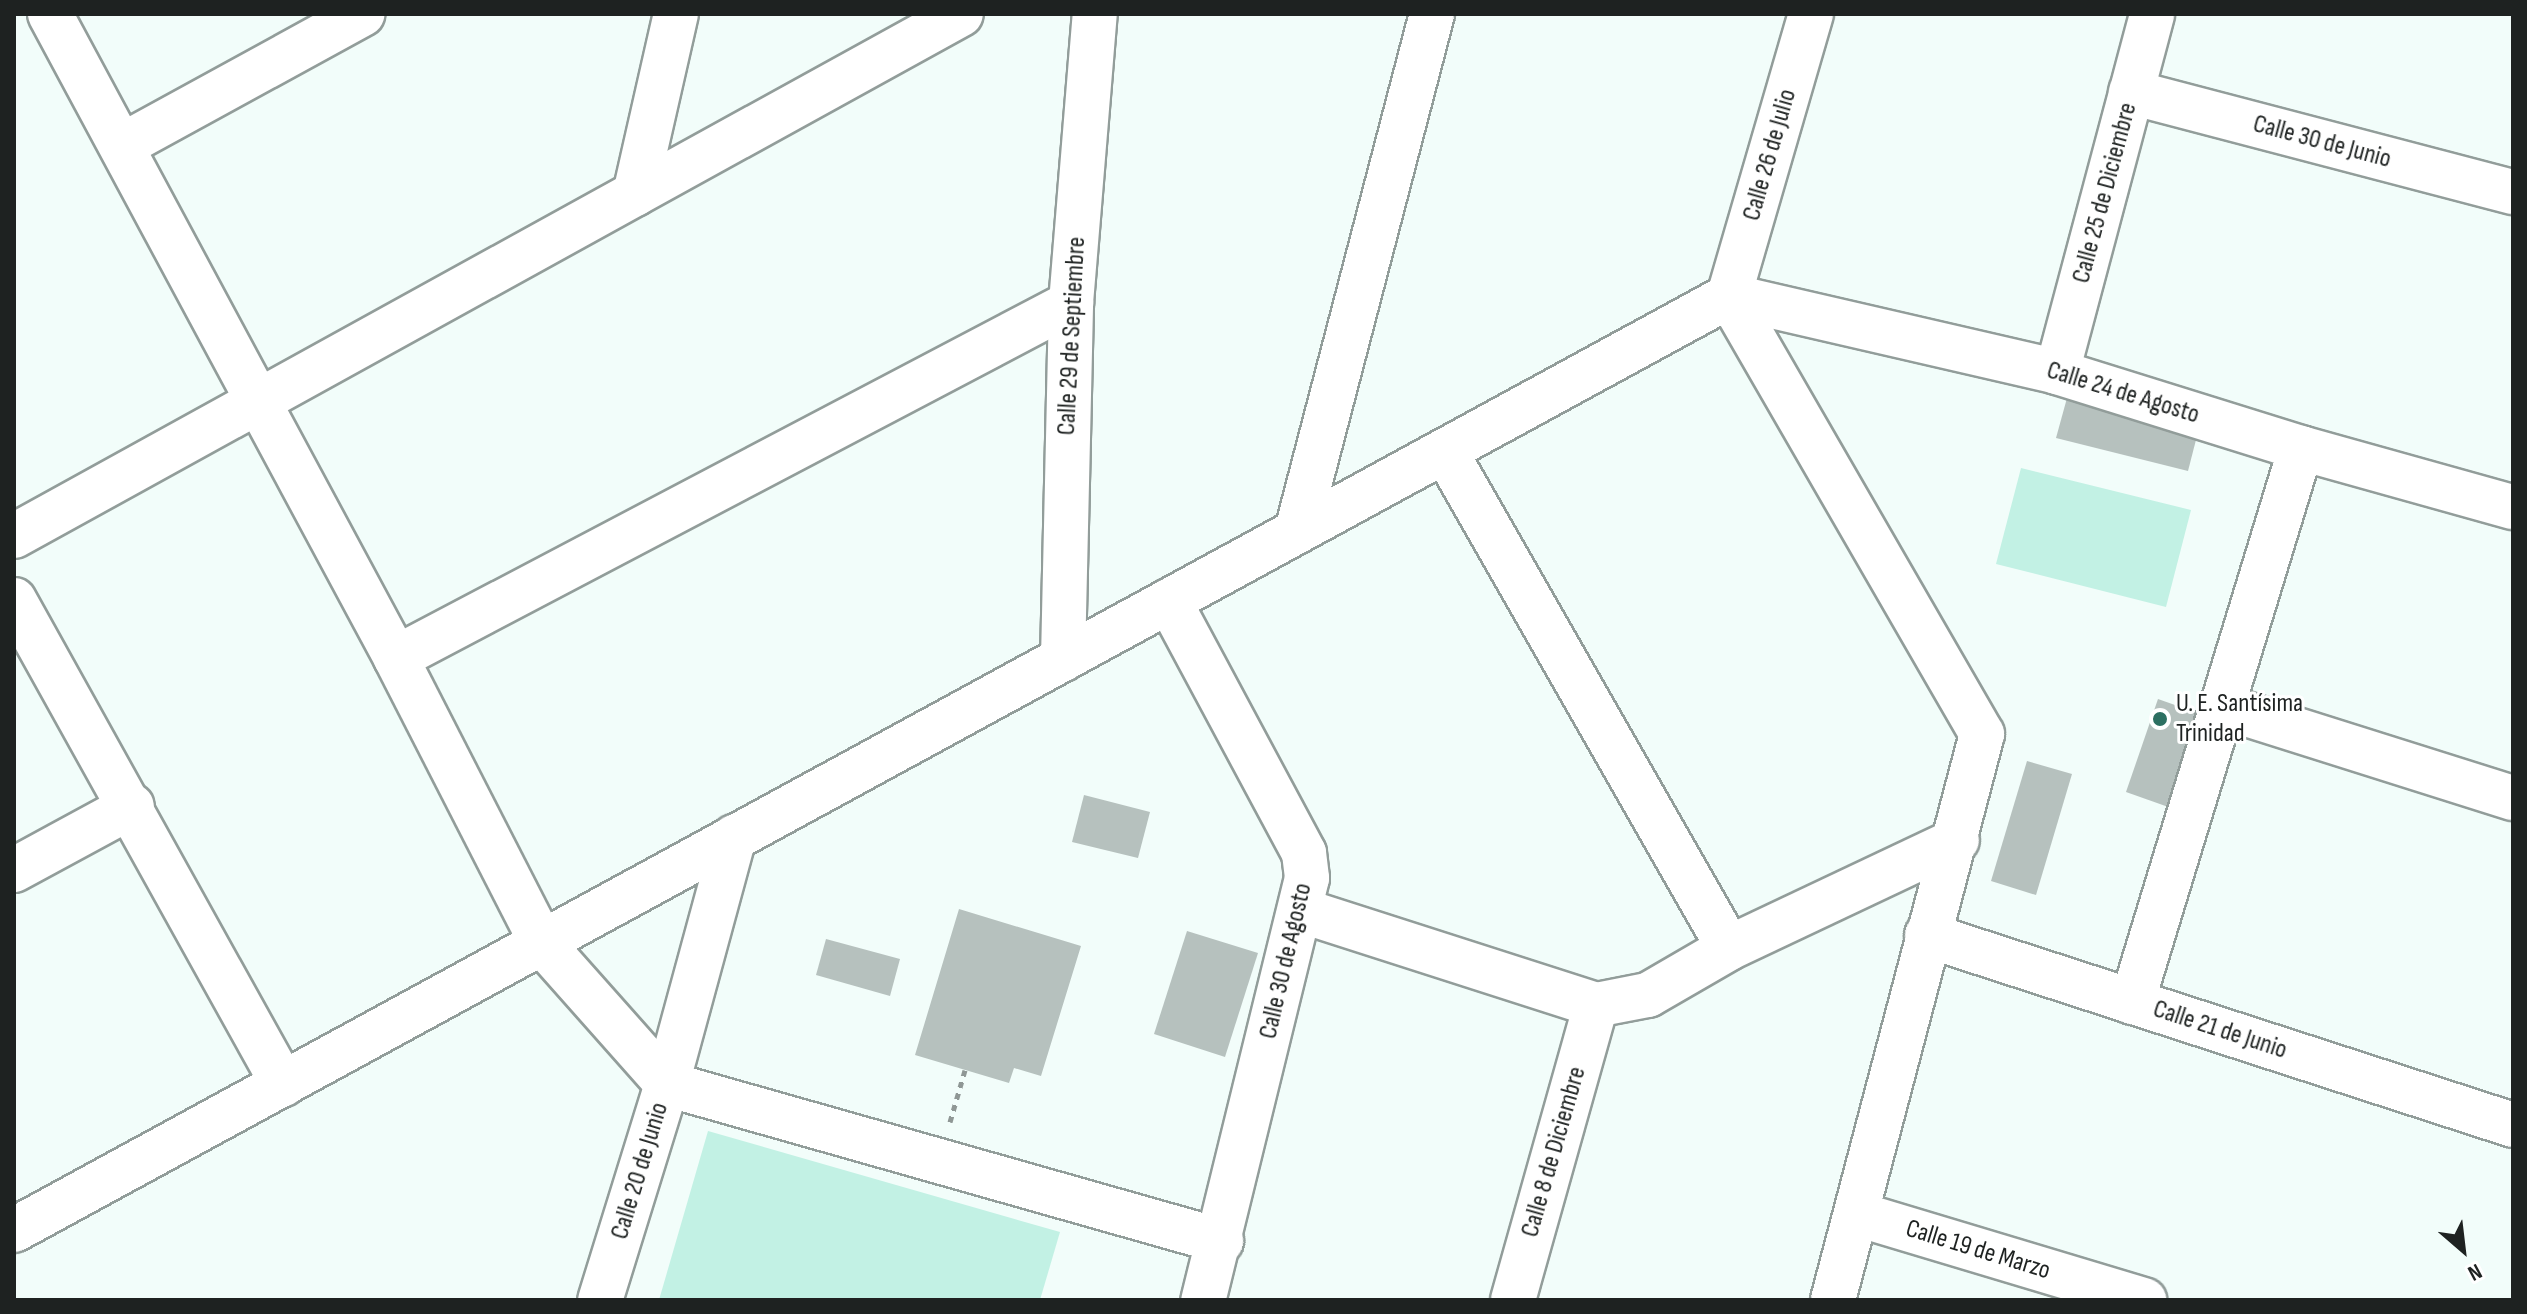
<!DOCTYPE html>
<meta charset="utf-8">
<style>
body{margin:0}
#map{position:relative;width:2527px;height:1314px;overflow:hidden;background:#f2fdfa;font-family:"Sofia Sans Condensed",sans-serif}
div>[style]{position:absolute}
.green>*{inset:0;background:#c2f1e4}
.building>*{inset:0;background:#b6c1be}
.path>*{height:5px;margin-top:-2.5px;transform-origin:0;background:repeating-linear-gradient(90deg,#8f9795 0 6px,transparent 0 12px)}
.roads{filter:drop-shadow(2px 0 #929d9a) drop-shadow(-2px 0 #929d9a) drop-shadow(0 2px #929d9a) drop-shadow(0 -2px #929d9a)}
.minor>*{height:44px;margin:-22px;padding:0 22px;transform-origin:22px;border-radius:22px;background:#fff}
.dots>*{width:22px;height:22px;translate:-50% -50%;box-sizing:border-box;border:4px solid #fff;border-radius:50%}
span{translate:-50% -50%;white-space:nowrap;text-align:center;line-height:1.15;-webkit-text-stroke:6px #fff;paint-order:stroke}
.street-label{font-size:26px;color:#1e2221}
.poi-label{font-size:26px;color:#1e2221}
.left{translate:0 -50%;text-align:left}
.frame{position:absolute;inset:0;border:16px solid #1e2221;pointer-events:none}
.north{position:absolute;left:2423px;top:1210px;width:80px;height:80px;-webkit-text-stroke:6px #fff;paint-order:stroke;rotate:152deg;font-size:22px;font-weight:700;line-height:32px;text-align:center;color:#1e2221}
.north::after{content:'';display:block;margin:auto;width:28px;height:36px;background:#1e2221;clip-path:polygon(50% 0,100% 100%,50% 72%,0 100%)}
</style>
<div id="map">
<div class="green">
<i style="clip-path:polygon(2021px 468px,2191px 510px,2166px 607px,1996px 564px)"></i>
<i style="clip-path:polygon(708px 1131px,1060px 1232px,1040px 1300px,659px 1300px)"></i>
</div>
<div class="building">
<i style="clip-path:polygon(2067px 398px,2198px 432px,2188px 471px,2056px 438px)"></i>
<i style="clip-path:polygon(2158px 699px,2206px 716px,2174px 809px,2126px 792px)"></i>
<i style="clip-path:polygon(2027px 761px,2072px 774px,2036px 895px,1991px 881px)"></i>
<i style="clip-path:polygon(1084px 795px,1150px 812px,1138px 858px,1072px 842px)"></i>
<i style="clip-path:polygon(959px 909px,1081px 946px,1041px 1076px,1014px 1068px,1009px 1083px,915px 1055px)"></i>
<i style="clip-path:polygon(1187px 931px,1258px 953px,1225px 1057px,1154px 1034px)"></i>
<i style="clip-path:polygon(826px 939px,900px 959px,890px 996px,816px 975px)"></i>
</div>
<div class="path">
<i style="left:950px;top:1122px;width:54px;rotate:-73.9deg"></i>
</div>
<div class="roads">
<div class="minor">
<i style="left:50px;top:14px;width:731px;rotate:61.75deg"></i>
<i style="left:396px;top:658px;width:320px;rotate:62.9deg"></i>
<i style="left:542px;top:943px;width:188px;rotate:48.4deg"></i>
<i style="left:667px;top:1084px;width:226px;rotate:107.2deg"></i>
<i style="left:2131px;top:92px;width:395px;rotate:14.7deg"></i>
<i style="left:123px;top:145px;width:273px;rotate:-28.7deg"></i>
<i style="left:635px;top:194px;width:185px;rotate:-77.2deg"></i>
<i style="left:1729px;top:296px;width:506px;rotate:59.99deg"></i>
<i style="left:1982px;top:734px;width:585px;rotate:104.75deg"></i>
<i style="left:1729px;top:296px;width:337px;rotate:13deg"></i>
<i style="left:2057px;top:372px;width:256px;rotate:17.3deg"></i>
<i style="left:2301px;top:448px;width:220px;rotate:15.6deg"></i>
<i style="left:1729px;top:296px;width:294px;rotate:-73.8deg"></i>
<i style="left:2057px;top:372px;width:370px;rotate:-75.1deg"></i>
<i style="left:1445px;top:451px;width:572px;rotate:60.26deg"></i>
<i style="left:1297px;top:531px;width:534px;rotate:-75.37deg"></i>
<i style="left:14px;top:536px;width:1081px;rotate:-28.86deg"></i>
<i style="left:14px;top:600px;width:554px;rotate:60.94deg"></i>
<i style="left:1169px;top:601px;width:286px;rotate:61.8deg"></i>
<i style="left:1304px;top:853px;width:25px;rotate:83deg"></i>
<i style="left:1307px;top:878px;width:435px;rotate:103.8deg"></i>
<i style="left:396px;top:658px;width:763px;rotate:-27.74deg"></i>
<i style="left:1063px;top:659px;width:356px;rotate:-88.7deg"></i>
<i style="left:1071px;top:303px;width:290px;rotate:-85.3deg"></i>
<i style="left:2224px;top:707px;width:303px;rotate:17.5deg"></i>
<i style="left:734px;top:837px;width:256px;rotate:105.2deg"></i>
<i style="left:667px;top:1084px;width:576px;rotate:15.82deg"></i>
<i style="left:14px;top:870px;width:134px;rotate:-28.5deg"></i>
<i style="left:1300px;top:910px;width:311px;rotate:17.8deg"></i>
<i style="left:1596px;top:1005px;width:53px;rotate:-10.9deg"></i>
<i style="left:1648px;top:995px;width:94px;rotate:-30.1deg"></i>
<i style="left:1729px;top:948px;width:252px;rotate:-25.3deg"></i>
<i style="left:1927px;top:935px;width:616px;rotate:17.96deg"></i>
<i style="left:2132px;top:1002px;width:579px;rotate:-73.04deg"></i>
<i style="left:1857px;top:1214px;width:300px;rotate:16.7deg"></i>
<i style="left:14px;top:1230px;width:1953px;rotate:-28.57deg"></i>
<i style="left:1513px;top:1300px;width:306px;rotate:-74.3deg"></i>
</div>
</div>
<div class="dots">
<i style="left:2160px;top:719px;background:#2c6f61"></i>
</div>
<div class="street-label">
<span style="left:2322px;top:142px;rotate:15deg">Calle 30 de Junio</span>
<span style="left:1770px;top:155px;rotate:-74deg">Calle 26 de Julio</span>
<span style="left:2105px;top:193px;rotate:-75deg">Calle 25 de Diciembre</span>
<span style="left:1072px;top:336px;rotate:-87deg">Calle 29 de Septiembre</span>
<span style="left:2123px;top:393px;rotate:17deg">Calle 24 de Agosto</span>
<span style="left:1286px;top:961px;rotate:-77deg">Calle 30 de Agosto</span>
<span style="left:2220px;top:1030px;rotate:18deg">Calle 21 de Junio</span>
<span style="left:1554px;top:1152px;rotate:-74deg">Calle 8 de Diciembre</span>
<span style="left:640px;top:1171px;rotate:-73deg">Calle 20 de Junio</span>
<span style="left:1978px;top:1250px;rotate:17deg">Calle 19 de Marzo</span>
</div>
<div class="poi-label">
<span class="left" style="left:2176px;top:719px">U. E. Santísima<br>Trinidad</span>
</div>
<div class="frame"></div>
<div class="north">N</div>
</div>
